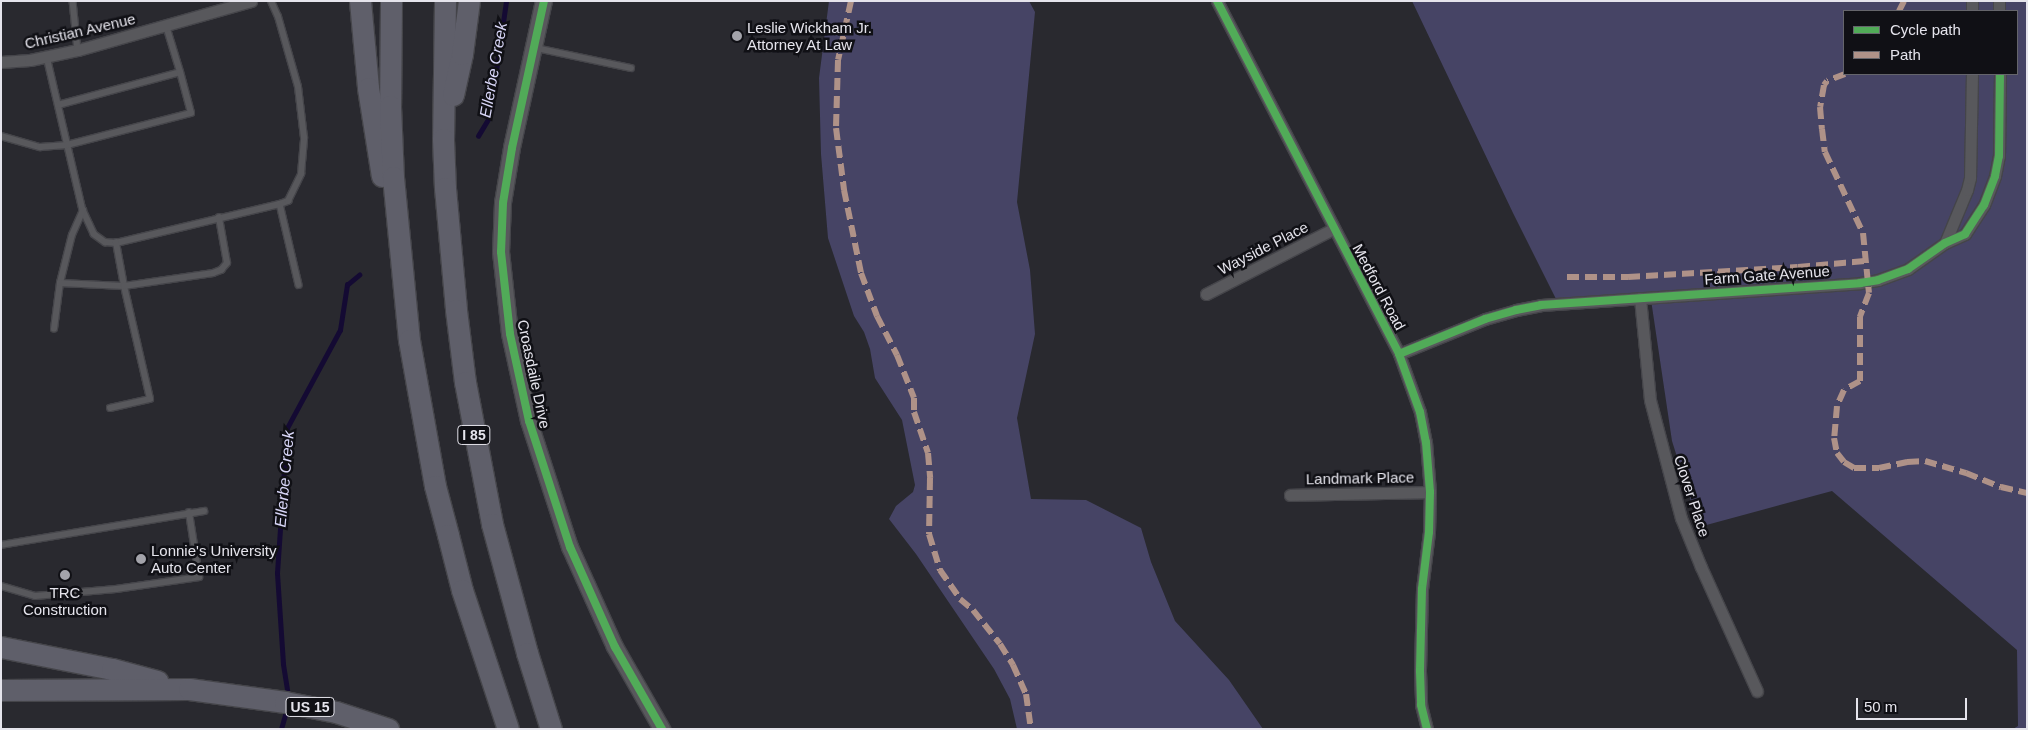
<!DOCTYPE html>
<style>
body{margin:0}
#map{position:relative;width:2028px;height:730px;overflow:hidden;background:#29292f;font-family:Helvetica,sans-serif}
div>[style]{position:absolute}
.green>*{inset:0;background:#464465}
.stream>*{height:4.5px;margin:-2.25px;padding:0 2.25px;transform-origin:2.25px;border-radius:2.25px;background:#140a33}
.roads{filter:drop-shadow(1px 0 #45454a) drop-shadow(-1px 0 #45454a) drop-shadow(0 1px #45454a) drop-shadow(0 -1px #45454a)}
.lane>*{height:5.5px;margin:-2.75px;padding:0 2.75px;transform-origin:2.75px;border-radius:2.75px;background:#58585c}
.street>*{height:11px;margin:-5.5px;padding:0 5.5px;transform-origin:5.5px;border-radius:5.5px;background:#58585c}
.secondary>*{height:16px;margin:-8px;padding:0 8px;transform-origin:8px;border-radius:8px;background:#58585c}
.highway>*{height:21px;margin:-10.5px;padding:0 10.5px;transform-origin:10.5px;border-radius:10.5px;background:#5f5f6a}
.quiet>*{height:6px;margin-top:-3px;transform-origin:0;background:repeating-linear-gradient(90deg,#af9288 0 12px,transparent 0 18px)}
.cycleway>*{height:8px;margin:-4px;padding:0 4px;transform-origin:4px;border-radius:4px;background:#51ab58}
.dots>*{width:14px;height:14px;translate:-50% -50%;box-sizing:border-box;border:2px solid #101015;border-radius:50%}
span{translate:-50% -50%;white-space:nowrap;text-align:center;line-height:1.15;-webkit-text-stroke:5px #101015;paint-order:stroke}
.shield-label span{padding:1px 4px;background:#101015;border:1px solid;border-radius:4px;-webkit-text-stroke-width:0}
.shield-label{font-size:14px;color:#e5e4ec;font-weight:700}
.poi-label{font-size:15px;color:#e5e4ec}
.left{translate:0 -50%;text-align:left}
.street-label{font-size:15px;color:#e5e4ec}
.water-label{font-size:16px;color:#d8d6f7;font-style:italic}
.frame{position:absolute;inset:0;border:2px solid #e5e4ec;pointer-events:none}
.legend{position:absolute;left:1843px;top:10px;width:175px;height:65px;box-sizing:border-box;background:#101015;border:1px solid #65656b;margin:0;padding:6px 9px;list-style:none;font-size:15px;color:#e5e4ec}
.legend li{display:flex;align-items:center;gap:10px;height:25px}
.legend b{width:25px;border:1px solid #65656b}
.scale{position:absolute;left:1856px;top:698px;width:111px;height:22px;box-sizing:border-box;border:2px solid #e5e4ec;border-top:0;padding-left:6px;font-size:15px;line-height:18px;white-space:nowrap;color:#e5e4ec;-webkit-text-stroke:4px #101015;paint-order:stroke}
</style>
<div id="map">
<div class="green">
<i style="clip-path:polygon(829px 1px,1029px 1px,1035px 12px,1017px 202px,1030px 270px,1035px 334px,1017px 418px,1031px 499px,1086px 500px,1141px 528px,1151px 562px,1175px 621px,1229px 680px,1263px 729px,1017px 729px,1010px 699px,994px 669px,916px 554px,889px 519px,896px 506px,913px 492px,915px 485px,902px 420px,875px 378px,870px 349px,864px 332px,854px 316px,828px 238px,821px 154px,819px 78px)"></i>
<i style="clip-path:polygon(evenodd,1412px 1px,2027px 1px,2027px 729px,2013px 729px,2018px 726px,2017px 650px,1832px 491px,1699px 527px,1672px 441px,1650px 293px,1556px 299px,1513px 213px,1412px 1px,1844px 11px,2017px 11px,2017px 74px,1844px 74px,1844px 11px)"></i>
</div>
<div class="stream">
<i style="left:478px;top:136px;width:21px;rotate:-59deg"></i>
<i style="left:489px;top:118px;width:118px;rotate:-81.7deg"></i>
<i style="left:288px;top:696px;width:32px;rotate:-99deg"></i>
<i style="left:283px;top:664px;width:91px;rotate:-93.8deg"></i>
<i style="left:277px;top:573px;width:145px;rotate:-86.1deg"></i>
<i style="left:287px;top:428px;width:111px;rotate:-61.6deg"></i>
<i style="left:340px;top:330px;width:46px;rotate:-81.2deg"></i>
<i style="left:347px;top:285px;width:16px;rotate:-40deg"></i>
<i style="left:281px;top:729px;width:22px;rotate:-74deg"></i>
</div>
<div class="roads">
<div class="lane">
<i style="left:73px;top:1px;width:49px;rotate:84.2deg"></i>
<i style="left:536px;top:48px;width:97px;rotate:11.9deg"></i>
<i style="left:47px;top:57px;width:157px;rotate:76.8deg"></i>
<i style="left:83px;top:210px;width:26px;rotate:65deg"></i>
<i style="left:94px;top:234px;width:14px;rotate:36deg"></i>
<i style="left:105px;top:242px;width:11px;rotate:5deg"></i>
<i style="left:116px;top:243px;width:169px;rotate:-13.4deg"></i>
<i style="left:280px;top:204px;width:9px;rotate:-21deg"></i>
<i style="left:288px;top:201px;width:30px;rotate:-64deg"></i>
<i style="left:301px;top:174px;width:36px;rotate:-85deg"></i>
<i style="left:304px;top:138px;width:51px;rotate:-96.7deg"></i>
<i style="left:298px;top:87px;width:73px;rotate:-105.9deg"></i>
<i style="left:278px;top:17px;width:17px;rotate:-114deg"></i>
<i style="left:58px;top:105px;width:126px;rotate:-15.1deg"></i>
<i style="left:180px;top:72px;width:48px;rotate:-106.9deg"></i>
<i style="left:1px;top:136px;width:41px;rotate:15.8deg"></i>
<i style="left:40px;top:147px;width:27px;rotate:-4deg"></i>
<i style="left:67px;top:145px;width:128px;rotate:-14.5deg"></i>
<i style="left:191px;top:113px;width:42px;rotate:-105deg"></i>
<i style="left:280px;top:204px;width:83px;rotate:76.8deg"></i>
<i style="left:60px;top:283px;width:49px;rotate:-76deg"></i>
<i style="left:72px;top:235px;width:27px;rotate:-66deg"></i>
<i style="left:54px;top:329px;width:46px;rotate:-82.6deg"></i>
<i style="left:60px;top:283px;width:64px;rotate:2.7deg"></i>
<i style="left:124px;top:286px;width:44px;rotate:-100.5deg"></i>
<i style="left:110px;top:408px;width:41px;rotate:-12.7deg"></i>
<i style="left:150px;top:399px;width:116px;rotate:-103deg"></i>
<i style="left:124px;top:286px;width:90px;rotate:-8.3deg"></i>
<i style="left:213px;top:273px;width:9px;rotate:-21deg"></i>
<i style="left:221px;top:270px;width:9px;rotate:-49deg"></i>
<i style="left:227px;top:263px;width:46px;rotate:-100.1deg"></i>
<i style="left:1px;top:545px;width:206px;rotate:-9.5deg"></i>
<i style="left:1px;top:586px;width:35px;rotate:16deg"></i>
<i style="left:35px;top:596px;width:81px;rotate:-4.9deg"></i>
<i style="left:116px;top:589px;width:84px;rotate:-8.2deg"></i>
<i style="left:199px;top:577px;width:65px;rotate:-98.9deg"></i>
</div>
<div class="street">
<i style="left:1217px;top:1px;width:397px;rotate:62.7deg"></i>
<i style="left:1399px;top:354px;width:62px;rotate:70.1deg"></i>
<i style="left:1420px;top:412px;width:31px;rotate:79deg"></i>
<i style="left:1426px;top:442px;width:50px;rotate:85.4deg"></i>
<i style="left:1430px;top:492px;width:40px;rotate:91.4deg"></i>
<i style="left:1429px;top:532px;width:57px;rotate:97deg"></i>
<i style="left:1422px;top:589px;width:82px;rotate:91.4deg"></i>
<i style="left:1420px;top:671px;width:34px;rotate:88deg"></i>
<i style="left:1421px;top:705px;width:25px;rotate:76deg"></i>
<i style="left:1972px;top:11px;width:10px;rotate:-90deg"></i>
<i style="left:1999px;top:11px;width:10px;rotate:-90deg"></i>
<i style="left:1px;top:62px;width:29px;rotate:-4deg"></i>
<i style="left:30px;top:60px;width:49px;rotate:-11.8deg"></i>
<i style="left:78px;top:50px;width:180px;rotate:-15.8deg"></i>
<i style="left:1945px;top:243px;width:57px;rotate:-67.5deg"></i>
<i style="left:1967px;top:190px;width:12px;rotate:-76deg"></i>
<i style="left:1970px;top:178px;width:104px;rotate:-88.9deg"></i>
<i style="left:1206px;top:294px;width:143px;rotate:-27.1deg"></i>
<i style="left:1640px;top:298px;width:102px;rotate:84.4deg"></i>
<i style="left:1650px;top:400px;width:122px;rotate:75.3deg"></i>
<i style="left:1681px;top:518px;width:53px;rotate:67.8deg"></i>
<i style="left:1701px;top:567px;width:136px;rotate:65.7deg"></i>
<i style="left:1399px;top:354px;width:93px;rotate:-22.1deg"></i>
<i style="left:1485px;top:319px;width:32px;rotate:-16deg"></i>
<i style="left:1516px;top:310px;width:25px;rotate:-11deg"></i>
<i style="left:1541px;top:305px;width:320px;rotate:-3.9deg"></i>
<i style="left:1860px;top:283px;width:18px;rotate:-9deg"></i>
<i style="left:1878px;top:280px;width:32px;rotate:-20deg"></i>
<i style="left:1908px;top:269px;width:45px;rotate:-35.1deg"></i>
<i style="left:1945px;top:243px;width:22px;rotate:-24deg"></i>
<i style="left:1965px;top:234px;width:35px;rotate:-57deg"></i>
<i style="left:1984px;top:205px;width:31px;rotate:-69deg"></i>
<i style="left:1995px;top:176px;width:20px;rotate:-79deg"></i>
<i style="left:1999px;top:156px;width:82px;rotate:-89.3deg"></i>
<i style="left:1290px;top:495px;width:140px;rotate:-1.2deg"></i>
</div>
<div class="secondary">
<i style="left:544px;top:1px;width:150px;rotate:102.3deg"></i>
<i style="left:512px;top:148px;width:56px;rotate:99.3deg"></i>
<i style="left:503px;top:203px;width:49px;rotate:92.3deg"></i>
<i style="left:501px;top:252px;width:82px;rotate:83.7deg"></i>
<i style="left:510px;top:334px;width:89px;rotate:77.7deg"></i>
<i style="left:529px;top:421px;width:133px;rotate:72deg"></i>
<i style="left:570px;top:547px;width:110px;rotate:65.8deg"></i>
<i style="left:615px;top:647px;width:95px;rotate:60.2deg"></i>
</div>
<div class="highway">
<i style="left:360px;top:1px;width:87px;rotate:84.7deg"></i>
<i style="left:368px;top:88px;width:89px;rotate:81deg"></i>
<i style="left:391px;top:1px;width:105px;rotate:90.5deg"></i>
<i style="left:390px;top:106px;width:71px;rotate:87.6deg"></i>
<i style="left:393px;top:177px;width:164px;rotate:84.4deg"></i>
<i style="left:409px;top:340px;width:148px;rotate:79.9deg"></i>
<i style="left:435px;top:486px;width:51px;rotate:75.1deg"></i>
<i style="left:448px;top:535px;width:57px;rotate:75.7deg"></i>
<i style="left:462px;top:590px;width:146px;rotate:71.7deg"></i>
<i style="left:445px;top:1px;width:138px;rotate:90.8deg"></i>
<i style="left:443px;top:139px;width:49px;rotate:87.7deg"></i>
<i style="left:445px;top:188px;width:122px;rotate:84.8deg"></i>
<i style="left:456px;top:310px;width:73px;rotate:82.9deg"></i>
<i style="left:465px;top:382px;width:145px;rotate:79.2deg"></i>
<i style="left:492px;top:524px;width:134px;rotate:74.8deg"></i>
<i style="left:527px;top:653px;width:80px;rotate:72.5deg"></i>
<i style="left:453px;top:95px;width:42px;rotate:-77.6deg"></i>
<i style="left:462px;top:54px;width:53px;rotate:-82.5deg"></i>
<i style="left:1px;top:647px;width:113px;rotate:11.2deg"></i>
<i style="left:112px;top:669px;width:47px;rotate:14.9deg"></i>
<i style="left:1px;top:690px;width:188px;rotate:-0.3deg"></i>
<i style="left:189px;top:689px;width:97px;rotate:7.7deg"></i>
<i style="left:285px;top:702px;width:52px;rotate:11.1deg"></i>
<i style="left:336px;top:712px;width:55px;rotate:18.1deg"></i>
</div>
</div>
<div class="quiet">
<i style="left:851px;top:1px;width:60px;rotate:102.4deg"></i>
<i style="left:838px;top:60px;width:68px;rotate:91.7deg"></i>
<i style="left:836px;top:128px;width:63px;rotate:82.6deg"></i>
<i style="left:844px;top:190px;width:85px;rotate:78.4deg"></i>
<i style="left:861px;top:273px;width:46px;rotate:69.6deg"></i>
<i style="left:877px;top:316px;width:44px;rotate:62.9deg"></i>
<i style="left:897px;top:355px;width:46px;rotate:68.4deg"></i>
<i style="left:914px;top:398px;width:14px;rotate:90deg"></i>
<i style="left:914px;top:412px;width:43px;rotate:71.1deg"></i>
<i style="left:928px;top:453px;width:25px;rotate:85deg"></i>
<i style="left:930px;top:478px;width:56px;rotate:91deg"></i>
<i style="left:929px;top:534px;width:38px;rotate:73deg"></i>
<i style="left:940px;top:570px;width:35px;rotate:55deg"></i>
<i style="left:960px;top:599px;width:17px;rotate:40deg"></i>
<i style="left:973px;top:610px;width:43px;rotate:51.5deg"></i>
<i style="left:1000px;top:644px;width:25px;rotate:58deg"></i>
<i style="left:1013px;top:665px;width:32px;rotate:66deg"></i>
<i style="left:1026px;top:694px;width:35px;rotate:82deg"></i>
<i style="left:1899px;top:11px;width:11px;rotate:-63deg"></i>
<i style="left:1845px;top:74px;width:19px;rotate:159deg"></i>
<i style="left:1827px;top:81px;width:5px;rotate:127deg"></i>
<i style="left:1824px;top:85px;width:22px;rotate:100deg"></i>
<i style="left:1820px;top:107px;width:22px;rotate:85deg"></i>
<i style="left:1822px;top:129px;width:23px;rotate:83deg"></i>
<i style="left:1825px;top:152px;width:89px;rotate:64.9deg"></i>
<i style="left:1863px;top:233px;width:60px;rotate:84.3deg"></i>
<i style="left:1869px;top:293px;width:26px;rotate:111deg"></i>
<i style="left:1860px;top:317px;width:64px;rotate:90deg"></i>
<i style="left:1860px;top:381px;width:18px;rotate:151deg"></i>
<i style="left:1844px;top:390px;width:17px;rotate:114deg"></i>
<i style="left:1837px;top:406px;width:32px;rotate:95deg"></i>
<i style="left:1834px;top:438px;width:15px;rotate:79deg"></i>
<i style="left:1837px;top:453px;width:11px;rotate:52deg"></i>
<i style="left:1844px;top:462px;width:12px;rotate:31deg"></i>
<i style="left:1854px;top:468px;width:25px"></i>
<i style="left:1879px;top:468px;width:29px;rotate:-12deg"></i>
<i style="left:1907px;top:462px;width:18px;rotate:-3deg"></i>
<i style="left:1925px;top:461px;width:43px;rotate:16.3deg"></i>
<i style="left:1966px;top:473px;width:38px;rotate:22deg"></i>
<i style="left:2001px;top:487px;width:27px;rotate:13deg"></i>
<i style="left:1720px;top:271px;width:21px;rotate:85deg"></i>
<i style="left:1567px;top:277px;width:61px"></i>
<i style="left:1628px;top:277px;width:170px;rotate:-3.4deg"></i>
<i style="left:1798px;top:267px;width:67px;rotate:-5.1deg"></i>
</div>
<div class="cycleway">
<i style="left:544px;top:1px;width:150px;rotate:102.3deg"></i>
<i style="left:512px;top:148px;width:56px;rotate:99.3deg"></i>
<i style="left:503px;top:203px;width:49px;rotate:92.3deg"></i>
<i style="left:501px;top:252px;width:82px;rotate:83.7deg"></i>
<i style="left:510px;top:334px;width:89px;rotate:77.7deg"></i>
<i style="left:529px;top:421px;width:133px;rotate:72deg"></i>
<i style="left:570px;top:547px;width:110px;rotate:65.8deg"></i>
<i style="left:615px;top:647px;width:95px;rotate:60.2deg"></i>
<i style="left:1217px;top:1px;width:397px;rotate:62.7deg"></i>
<i style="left:1399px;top:354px;width:62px;rotate:70.1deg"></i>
<i style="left:1420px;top:412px;width:31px;rotate:79deg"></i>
<i style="left:1426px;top:442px;width:50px;rotate:85.4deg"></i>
<i style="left:1430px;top:492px;width:40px;rotate:91.4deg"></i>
<i style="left:1429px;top:532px;width:57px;rotate:97deg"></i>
<i style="left:1422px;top:589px;width:82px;rotate:91.4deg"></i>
<i style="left:1420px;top:671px;width:34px;rotate:88deg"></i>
<i style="left:1421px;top:705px;width:25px;rotate:76deg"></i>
<i style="left:1399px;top:354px;width:93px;rotate:-22.1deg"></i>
<i style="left:1485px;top:319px;width:32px;rotate:-16deg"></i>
<i style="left:1516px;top:310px;width:25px;rotate:-11deg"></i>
<i style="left:1541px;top:305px;width:320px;rotate:-3.9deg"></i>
<i style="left:1860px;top:283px;width:18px;rotate:-9deg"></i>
<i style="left:1878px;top:280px;width:32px;rotate:-20deg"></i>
<i style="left:1908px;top:269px;width:45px;rotate:-35.1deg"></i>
<i style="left:1945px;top:243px;width:22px;rotate:-24deg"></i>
<i style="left:1965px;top:234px;width:35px;rotate:-57deg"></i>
<i style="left:1984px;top:205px;width:31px;rotate:-69deg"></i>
<i style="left:1995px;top:176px;width:20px;rotate:-79deg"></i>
<i style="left:1999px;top:156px;width:82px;rotate:-89.3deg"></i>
</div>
<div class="dots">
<i style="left:737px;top:36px;background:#a3a3aa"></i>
<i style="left:141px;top:559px;background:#a3a3aa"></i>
<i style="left:65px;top:575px;background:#a3a3aa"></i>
</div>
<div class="shield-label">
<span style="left:474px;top:435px">I 85</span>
<span style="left:310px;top:707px">US 15</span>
</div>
<div class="poi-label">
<span class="left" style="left:747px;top:36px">Leslie Wickham Jr.<br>Attorney At Law</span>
<span class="left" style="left:151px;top:559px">Lonnie's University<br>Auto Center</span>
<span style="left:65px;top:601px">TRC<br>Construction</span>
</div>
<div class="street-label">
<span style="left:80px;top:31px;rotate:-13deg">Christian Avenue</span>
<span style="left:1263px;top:248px;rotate:-27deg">Wayside Place</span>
<span style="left:1767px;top:275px;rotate:-4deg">Farm Gate Avenue</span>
<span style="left:1379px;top:287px;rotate:62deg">Medford Road</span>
<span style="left:534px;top:374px;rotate:78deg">Croasdaile Drive</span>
<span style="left:1360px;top:478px;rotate:-1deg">Landmark Place</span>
<span style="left:1692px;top:496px;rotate:72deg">Clover Place</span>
</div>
<div class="water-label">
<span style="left:494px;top:70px;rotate:-80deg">Ellerbe Creek</span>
<span style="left:285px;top:479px;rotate:-85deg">Ellerbe Creek</span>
</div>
<div class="frame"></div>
<ul class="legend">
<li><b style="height:6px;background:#51ab58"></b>Cycle path</li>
<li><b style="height:6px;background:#af9288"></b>Path</li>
</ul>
<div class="scale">50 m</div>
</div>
